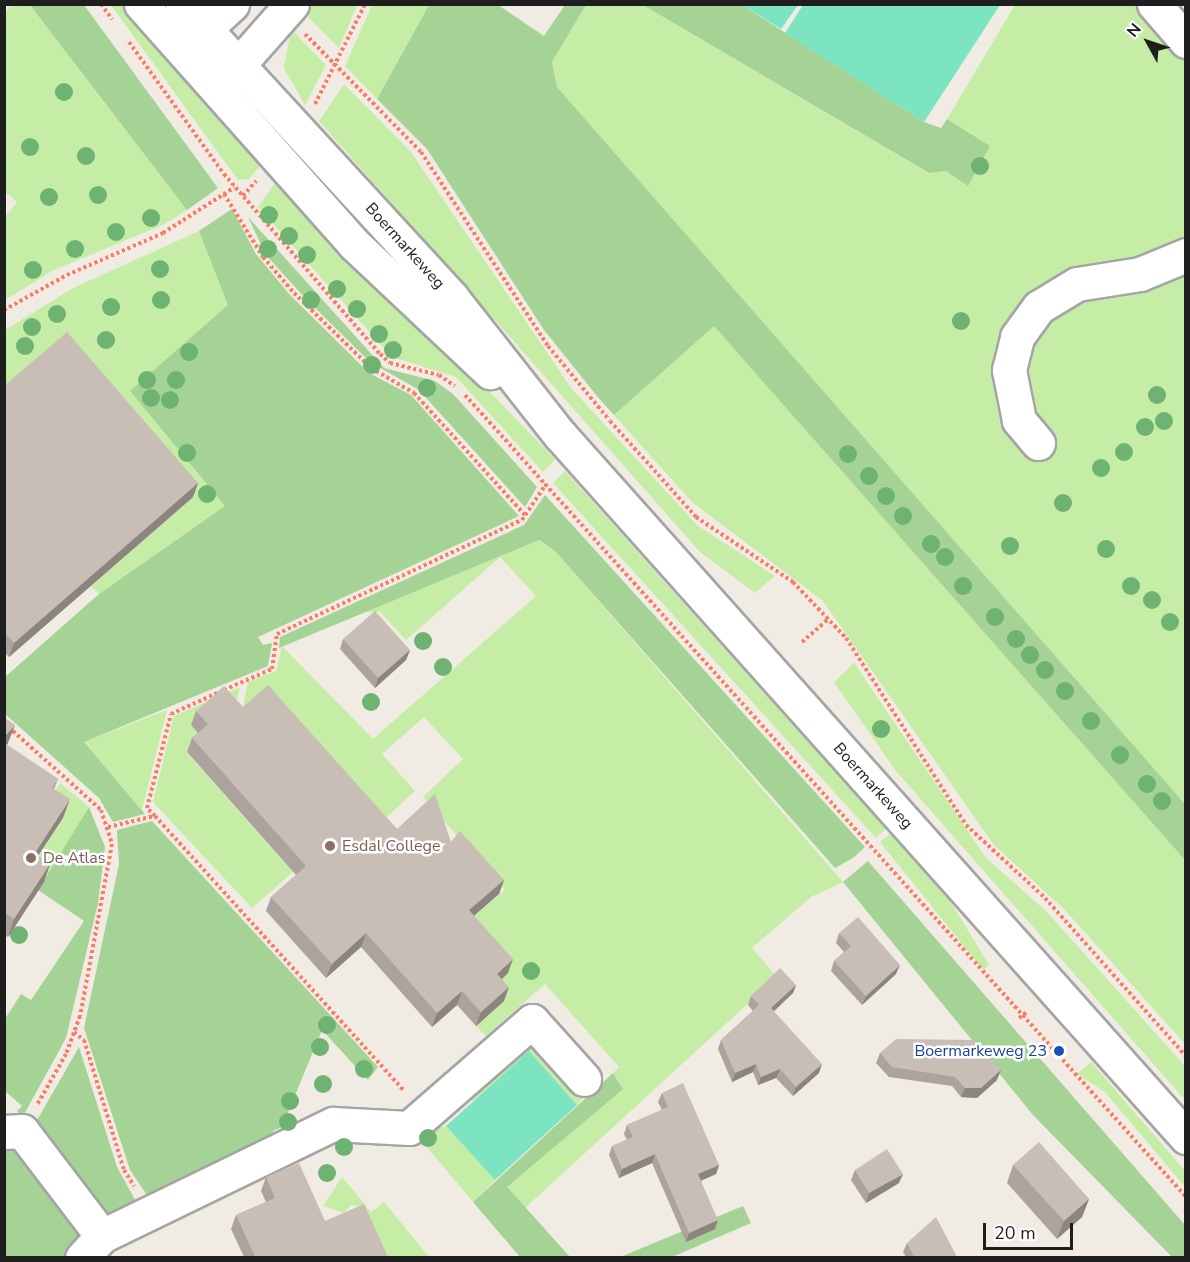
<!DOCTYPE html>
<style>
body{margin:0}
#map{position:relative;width:1190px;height:1262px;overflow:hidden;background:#f0ece3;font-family:"Nunito Sans",sans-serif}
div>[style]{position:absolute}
.grass>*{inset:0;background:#c6eda5}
.forest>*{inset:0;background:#a5d295}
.pitch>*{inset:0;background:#7ce4c0}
.path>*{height:4px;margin-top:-2px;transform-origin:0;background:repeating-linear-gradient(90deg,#ff7a65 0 3px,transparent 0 6px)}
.roads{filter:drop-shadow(2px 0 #a5a5a5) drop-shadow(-2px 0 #a5a5a5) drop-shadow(0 2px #a5a5a5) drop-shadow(0 -2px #a5a5a5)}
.minor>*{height:33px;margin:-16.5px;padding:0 16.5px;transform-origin:16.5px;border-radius:16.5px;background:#fff}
.trees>*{width:18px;height:18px;margin:-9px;border-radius:50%;background:#6eb371}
.wall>*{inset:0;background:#aca39d}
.shaded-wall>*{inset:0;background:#8c857f}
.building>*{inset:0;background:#c8beb6}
.dots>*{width:16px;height:16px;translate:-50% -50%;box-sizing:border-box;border:3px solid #fff;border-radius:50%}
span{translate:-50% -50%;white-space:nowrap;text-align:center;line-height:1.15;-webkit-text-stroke:5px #fff;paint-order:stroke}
.street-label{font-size:16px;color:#1e1e1e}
.education-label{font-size:16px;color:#785e54}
.left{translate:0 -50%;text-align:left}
.transit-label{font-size:16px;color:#164399}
.right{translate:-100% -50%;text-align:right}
.frame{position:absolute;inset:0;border:6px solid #1e1e1e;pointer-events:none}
.north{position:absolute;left:1118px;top:12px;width:60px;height:60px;-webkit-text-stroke:4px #fff;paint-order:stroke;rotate:310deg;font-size:16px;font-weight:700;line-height:24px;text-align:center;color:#1e1e1e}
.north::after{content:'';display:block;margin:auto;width:21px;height:27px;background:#1e1e1e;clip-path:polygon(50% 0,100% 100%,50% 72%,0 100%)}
.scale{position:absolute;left:983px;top:1223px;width:90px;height:27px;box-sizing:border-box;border:3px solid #1e1e1e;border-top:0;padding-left:8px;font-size:18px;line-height:21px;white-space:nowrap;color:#1e1e1e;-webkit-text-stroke:4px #fff;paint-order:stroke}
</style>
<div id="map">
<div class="grass">
<i style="clip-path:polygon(10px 5px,30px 5px,187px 210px,165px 224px,54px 270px,5px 300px,5px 217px,17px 202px,4px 191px,5px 14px)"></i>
<i style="clip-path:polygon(111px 5px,125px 5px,265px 160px,249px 179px,238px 180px)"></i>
<i style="clip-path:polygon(303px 5px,357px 5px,339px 48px,300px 9px)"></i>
<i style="clip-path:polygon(372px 5px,429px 5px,377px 99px,345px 66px)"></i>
<i style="clip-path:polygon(586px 5px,643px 5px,928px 173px,946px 171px,990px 146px,947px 119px,1015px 5px,1138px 5px,1185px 61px,1185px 238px,1026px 315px,1019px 394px,1027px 339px,1074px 295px,1185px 267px,1185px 804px,557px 87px,552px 62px)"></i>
<i style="clip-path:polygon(291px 29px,326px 65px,305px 105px,284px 68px)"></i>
<i style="clip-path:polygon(344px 84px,411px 152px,571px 388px,698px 526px,775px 576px,755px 593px,700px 552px,319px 121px)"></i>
<i style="clip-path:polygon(280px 176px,555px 459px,543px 472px,456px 377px,392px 357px,258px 207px)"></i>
<i style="clip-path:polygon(199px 231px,229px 305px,130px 391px,225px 506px,99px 594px,91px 586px,195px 495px,61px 343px,5px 392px,5px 330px,73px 288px)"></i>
<i style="clip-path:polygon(714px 325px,1185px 860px,1185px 1044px,1064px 909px,994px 845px,823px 601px,692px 502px,614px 415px)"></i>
<i style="clip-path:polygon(565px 471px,886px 829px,876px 838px,553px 483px)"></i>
<i style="clip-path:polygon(538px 540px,555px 551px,843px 882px,811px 897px,752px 948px,777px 977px,525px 1208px,507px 1187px,623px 1088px,613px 1073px,619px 1067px,545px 984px,486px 1036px,476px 1026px,465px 924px,505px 890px,423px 797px,463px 759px,424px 717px,382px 754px,415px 791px,377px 826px,242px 711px,248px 682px,276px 671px,282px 646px,373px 739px,536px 596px,500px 557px,406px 640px,380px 612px,362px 612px)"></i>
<i style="clip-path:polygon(854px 663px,986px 858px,1046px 911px,1185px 1066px,1185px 1100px,896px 771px,834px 682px)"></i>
<i style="clip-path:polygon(240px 687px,235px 709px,192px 725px,203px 738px,187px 753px,293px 872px,252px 908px,153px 802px,174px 716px)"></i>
<i style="clip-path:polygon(167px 710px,142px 810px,84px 742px)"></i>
<i style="clip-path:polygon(60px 783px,89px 807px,44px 882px,28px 871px,64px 818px,45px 806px)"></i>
<i style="clip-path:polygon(890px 834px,950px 901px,989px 965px,983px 970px,880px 842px)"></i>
<i style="clip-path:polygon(532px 1034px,585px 1096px,577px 1105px,529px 1052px,473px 1101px,464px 1089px)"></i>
<i style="clip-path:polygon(1091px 1062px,1185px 1171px,1185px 1187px,1105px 1092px,1077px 1074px)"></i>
<i style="clip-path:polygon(446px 1126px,495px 1180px,473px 1202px,416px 1134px)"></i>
<i style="clip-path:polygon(342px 1177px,371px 1212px,384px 1202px,429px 1257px,377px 1257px,365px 1208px,351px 1205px,344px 1213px,323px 1206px)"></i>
</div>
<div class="forest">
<i style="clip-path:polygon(30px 5px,84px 5px,218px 188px,187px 210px)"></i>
<i style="clip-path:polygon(429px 5px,498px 5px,544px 36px,565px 5px,586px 5px,552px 62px,557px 87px,1185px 804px,1185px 860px,714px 326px,614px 415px,597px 396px,544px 330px,427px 149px,377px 99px)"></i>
<i style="clip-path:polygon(643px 5px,742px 5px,924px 122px,941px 128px,947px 119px,990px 146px,968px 186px,946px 171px,929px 173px)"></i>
<i style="clip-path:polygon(232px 209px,256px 254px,289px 294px,369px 373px,411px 395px,519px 516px,258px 637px,263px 645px,272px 643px,268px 666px,84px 742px,145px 814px,113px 822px,99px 798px,5px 714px,5px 677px,99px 594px,225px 506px,130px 391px,228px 305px,199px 231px)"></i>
<i style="clip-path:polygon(248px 217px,384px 368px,435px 381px,453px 394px,537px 487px,525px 507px,419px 390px,370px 362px,305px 298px,266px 255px)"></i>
<i style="clip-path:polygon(545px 495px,865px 847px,853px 858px,835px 868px,555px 551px,539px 540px,279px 648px,280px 637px,524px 525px)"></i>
<i style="clip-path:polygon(89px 807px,105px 847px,98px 903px,66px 1038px,22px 1118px,17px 1111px,22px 1106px,5px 1091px,5px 1019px,21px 994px,31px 1000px,84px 921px,38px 890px)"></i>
<i style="clip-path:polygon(152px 821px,378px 1067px,368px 1080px,322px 1030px,282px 1127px,273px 1131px,277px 1140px,151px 1201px,130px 1170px,84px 1028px,119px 864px,117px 830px)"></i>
<i style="clip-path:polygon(868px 861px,1185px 1225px,1185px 1257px,1172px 1257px,1033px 1115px,843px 882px)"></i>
<i style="clip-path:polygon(79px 1047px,117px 1167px,139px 1207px,107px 1224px,32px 1129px)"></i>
<i style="clip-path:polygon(613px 1073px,623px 1089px,507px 1187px,570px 1257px,520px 1257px,473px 1202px)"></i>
<i style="clip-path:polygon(5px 1148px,19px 1151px,84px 1234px,66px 1257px,5px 1258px)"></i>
<i style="clip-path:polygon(743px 1206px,751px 1223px,672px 1257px,618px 1258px)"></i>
</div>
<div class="pitch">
<i style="clip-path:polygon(742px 5px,798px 5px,781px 29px)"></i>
<i style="clip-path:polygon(803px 5px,803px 4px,1000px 5px,924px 122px,785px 33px)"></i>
<i style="clip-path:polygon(529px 1051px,577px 1105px,495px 1180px,446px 1126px)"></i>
</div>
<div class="path">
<i style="left:101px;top:4px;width:19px;rotate:54deg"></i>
<i style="left:305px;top:34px;width:165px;rotate:45.5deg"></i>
<i style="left:421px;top:152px;width:232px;rotate:56.8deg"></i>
<i style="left:548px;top:346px;width:97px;rotate:50.4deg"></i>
<i style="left:610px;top:421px;width:129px;rotate:48.1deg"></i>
<i style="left:696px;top:517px;width:117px;rotate:33.8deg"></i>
<i style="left:793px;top:582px;width:77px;rotate:46.6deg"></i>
<i style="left:846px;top:638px;width:222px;rotate:57.3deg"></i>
<i style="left:966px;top:825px;width:108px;rotate:42.7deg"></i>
<i style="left:1045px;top:898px;width:212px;rotate:48.3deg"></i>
<i style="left:129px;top:42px;width:163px;rotate:54.3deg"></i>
<i style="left:224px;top:174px;width:238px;rotate:49.1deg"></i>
<i style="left:380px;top:354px;width:13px;rotate:42deg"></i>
<i style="left:390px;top:363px;width:50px;rotate:13.8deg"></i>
<i style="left:439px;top:375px;width:19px;rotate:35deg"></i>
<i style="left:315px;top:104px;width:112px;rotate:-63.4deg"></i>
<i style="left:224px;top:194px;width:74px;rotate:58.2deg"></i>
<i style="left:263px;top:257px;width:48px;rotate:49.3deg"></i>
<i style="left:294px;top:293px;width:107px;rotate:44.2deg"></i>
<i style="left:371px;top:368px;width:50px;rotate:30.2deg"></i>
<i style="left:414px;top:393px;width:165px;rotate:47.7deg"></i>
<i style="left:243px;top:196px;width:20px;rotate:-49deg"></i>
<i style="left:4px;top:310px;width:72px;rotate:-29.1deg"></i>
<i style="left:67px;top:275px;width:105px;rotate:-23.6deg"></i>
<i style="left:163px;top:233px;width:85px;rotate:-32.6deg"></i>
<i style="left:465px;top:395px;width:1078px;rotate:48.04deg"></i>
<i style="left:802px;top:642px;width:35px;rotate:-41deg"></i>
<i style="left:224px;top:690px;width:52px;rotate:-23.6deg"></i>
<i style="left:272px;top:669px;width:35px;rotate:-82deg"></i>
<i style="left:277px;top:634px;width:270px;rotate:-25deg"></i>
<i style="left:522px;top:520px;width:43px;rotate:-56.3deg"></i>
<i style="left:4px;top:723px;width:130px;rotate:41.9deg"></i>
<i style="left:101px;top:810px;width:36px;rotate:72deg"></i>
<i style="left:112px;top:844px;width:175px;rotate:100.5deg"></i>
<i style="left:80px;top:1016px;width:40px;rotate:110.2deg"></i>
<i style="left:66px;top:1054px;width:59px;rotate:119.6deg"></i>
<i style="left:155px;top:816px;width:371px;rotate:47.8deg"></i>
<i style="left:108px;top:827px;width:48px;rotate:-13.2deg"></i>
<i style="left:155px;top:816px;width:11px;rotate:-135deg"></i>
<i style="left:147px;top:808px;width:97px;rotate:-75.7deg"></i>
<i style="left:171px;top:714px;width:51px;rotate:-24.5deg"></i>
<i style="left:1019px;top:1018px;width:11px;rotate:-38deg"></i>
<i style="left:74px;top:1032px;width:13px;rotate:39deg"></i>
<i style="left:84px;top:1040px;width:136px;rotate:72.9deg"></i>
<i style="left:124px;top:1170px;width:19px;rotate:58deg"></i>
</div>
<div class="roads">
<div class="minor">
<i style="left:141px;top:4px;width:321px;rotate:48.4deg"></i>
<i style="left:354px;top:244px;width:187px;rotate:43.3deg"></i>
<i style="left:182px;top:4px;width:399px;rotate:47.4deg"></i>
<i style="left:452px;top:298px;width:174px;rotate:51.8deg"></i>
<i style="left:560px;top:435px;width:941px;rotate:48.28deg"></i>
<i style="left:1154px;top:4px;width:49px;rotate:49.1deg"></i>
<i style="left:189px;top:44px;width:59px;rotate:-42.9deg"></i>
<i style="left:224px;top:81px;width:103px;rotate:-48.6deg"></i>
<i style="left:1038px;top:443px;width:30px;rotate:-130deg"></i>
<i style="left:1019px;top:420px;width:51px;rotate:-101.3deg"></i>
<i style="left:1009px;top:370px;width:34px;rotate:-76deg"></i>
<i style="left:1017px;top:337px;width:37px;rotate:-54deg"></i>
<i style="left:1039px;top:307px;width:44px;rotate:-31.2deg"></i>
<i style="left:1077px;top:284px;width:64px;rotate:-9deg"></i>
<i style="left:1140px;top:274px;width:50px;rotate:-22.4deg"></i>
<i style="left:4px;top:1132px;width:18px;rotate:-3deg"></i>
<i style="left:22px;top:1131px;width:132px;rotate:52.7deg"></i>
<i style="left:82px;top:1258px;width:30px;rotate:-48deg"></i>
<i style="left:102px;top:1236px;width:257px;rotate:-25.9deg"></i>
<i style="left:333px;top:1124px;width:76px;rotate:3deg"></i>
<i style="left:409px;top:1128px;width:163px;rotate:-41deg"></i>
<i style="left:532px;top:1021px;width:78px;rotate:48.1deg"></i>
</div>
</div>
<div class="trees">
<i style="left:64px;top:92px"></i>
<i style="left:30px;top:147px"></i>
<i style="left:86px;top:156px"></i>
<i style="left:980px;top:166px"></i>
<i style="left:98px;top:195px"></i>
<i style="left:49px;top:197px"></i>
<i style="left:269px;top:215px"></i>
<i style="left:151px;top:218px"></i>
<i style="left:116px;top:232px"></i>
<i style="left:289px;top:236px"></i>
<i style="left:75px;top:249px"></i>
<i style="left:268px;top:249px"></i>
<i style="left:307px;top:255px"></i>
<i style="left:160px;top:269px"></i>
<i style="left:33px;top:270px"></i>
<i style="left:337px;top:289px"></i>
<i style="left:161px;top:300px"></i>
<i style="left:311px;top:300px"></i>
<i style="left:111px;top:307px"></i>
<i style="left:357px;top:309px"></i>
<i style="left:57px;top:314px"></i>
<i style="left:961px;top:321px"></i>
<i style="left:32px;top:327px"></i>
<i style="left:379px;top:334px"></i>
<i style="left:106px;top:340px"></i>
<i style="left:25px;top:346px"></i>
<i style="left:393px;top:350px"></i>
<i style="left:189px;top:352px"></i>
<i style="left:372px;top:365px"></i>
<i style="left:147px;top:380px"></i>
<i style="left:176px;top:380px"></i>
<i style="left:427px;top:388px"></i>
<i style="left:1157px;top:395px"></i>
<i style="left:151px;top:398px"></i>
<i style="left:170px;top:400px"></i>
<i style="left:1164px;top:421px"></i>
<i style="left:1145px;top:427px"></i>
<i style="left:1124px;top:452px"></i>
<i style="left:187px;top:453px"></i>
<i style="left:848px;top:454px"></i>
<i style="left:1101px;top:468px"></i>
<i style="left:869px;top:476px"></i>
<i style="left:207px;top:494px"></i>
<i style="left:886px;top:496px"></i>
<i style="left:1063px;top:503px"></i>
<i style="left:903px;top:516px"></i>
<i style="left:931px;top:544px"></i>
<i style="left:1010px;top:546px"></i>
<i style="left:1106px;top:549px"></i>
<i style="left:945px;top:557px"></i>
<i style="left:963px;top:586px"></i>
<i style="left:1131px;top:586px"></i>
<i style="left:1152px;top:600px"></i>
<i style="left:995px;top:617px"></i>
<i style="left:1170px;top:622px"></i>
<i style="left:1016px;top:639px"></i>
<i style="left:423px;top:641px"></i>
<i style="left:1030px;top:655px"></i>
<i style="left:443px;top:667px"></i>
<i style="left:1045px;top:670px"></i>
<i style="left:1065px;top:691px"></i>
<i style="left:371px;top:702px"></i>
<i style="left:1091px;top:721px"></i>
<i style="left:881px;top:729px"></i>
<i style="left:1120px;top:755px"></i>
<i style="left:1147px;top:784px"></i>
<i style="left:1162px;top:801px"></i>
<i style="left:19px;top:935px"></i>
<i style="left:531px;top:971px"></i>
<i style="left:327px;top:1025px"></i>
<i style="left:320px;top:1047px"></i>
<i style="left:364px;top:1069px"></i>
<i style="left:323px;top:1084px"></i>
<i style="left:290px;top:1101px"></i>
<i style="left:288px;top:1122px"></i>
<i style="left:428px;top:1138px"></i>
<i style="left:344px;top:1147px"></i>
<i style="left:327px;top:1173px"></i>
</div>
<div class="wall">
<i style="clip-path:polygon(4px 386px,198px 483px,193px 497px,9px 657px,4px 652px)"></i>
<i style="clip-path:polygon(343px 639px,410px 650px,406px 660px,375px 688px,340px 649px)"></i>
<i style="clip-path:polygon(243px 707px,397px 829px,451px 842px,504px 880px,499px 894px,474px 916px,508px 973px,502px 979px,504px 1001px,476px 1026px,457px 1005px,432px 1027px,361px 947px,326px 978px,266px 911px,271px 897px,296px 875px,187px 752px,192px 738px,198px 733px,191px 725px,196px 711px)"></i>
<i style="clip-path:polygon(4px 717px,8px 743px,7px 745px,58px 779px,54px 789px,63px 818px,38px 856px,50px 864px,44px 882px,8px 937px,4px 935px)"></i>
<i style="clip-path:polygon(839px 933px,896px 974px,862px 1005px,831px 971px,834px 961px,844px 952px,836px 943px)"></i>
<i style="clip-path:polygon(796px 985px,793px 993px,773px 1011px,819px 1073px,793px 1096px,776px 1078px,758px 1085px,753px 1072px,732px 1082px,718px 1049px,721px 1040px,753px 1011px,748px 1005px,751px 996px)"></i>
<i style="clip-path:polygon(880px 1053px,997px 1080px,977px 1098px,961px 1097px,952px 1086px,889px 1077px,876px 1063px)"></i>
<i style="clip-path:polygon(662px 1093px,719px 1165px,716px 1174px,701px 1181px,715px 1229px,686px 1242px,652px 1163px,619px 1178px,609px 1155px,612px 1146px,627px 1140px,624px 1134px,627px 1125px,662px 1110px,658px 1102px)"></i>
<i style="clip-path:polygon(1013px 1165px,1089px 1199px,1082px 1217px,1057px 1239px,1007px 1183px)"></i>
<i style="clip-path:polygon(855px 1170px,899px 1183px,866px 1203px,851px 1180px)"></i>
<i style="clip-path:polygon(266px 1177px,325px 1221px,388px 1257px,244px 1257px,231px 1229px,236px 1215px,266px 1202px,261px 1191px)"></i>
<i style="clip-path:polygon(907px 1243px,957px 1257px,906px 1257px,903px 1252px)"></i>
</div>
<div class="shaded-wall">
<i style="clip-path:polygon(198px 483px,193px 497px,9px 657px,14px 643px)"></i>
<i style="clip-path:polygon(410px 650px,406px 660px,375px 688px,378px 678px)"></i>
<i style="clip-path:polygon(15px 725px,8px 743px,4px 747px,4px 737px)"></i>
<i style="clip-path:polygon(70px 799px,63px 818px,28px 871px,35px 853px)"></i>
<i style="clip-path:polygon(50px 864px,44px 882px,8px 937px,14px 919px)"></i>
<i style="clip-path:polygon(504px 880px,499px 894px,464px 924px,469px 910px)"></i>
<i style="clip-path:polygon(366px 933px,361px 947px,326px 978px,332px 964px)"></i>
<i style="clip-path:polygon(513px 959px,508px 973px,492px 988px,497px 974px)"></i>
<i style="clip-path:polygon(900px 965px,896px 974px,862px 1005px,866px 996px)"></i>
<i style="clip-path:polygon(796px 985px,793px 993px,768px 1017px,771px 1008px)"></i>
<i style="clip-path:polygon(509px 987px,504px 1001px,476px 1026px,481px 1012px)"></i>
<i style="clip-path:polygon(462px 991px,457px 1005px,432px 1027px,437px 1013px)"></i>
<i style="clip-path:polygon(756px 1064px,753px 1072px,732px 1082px,735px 1073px)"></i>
<i style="clip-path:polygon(822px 1064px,819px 1073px,793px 1096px,796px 1087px)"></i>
<i style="clip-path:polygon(780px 1069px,776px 1078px,758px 1085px,761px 1077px)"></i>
<i style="clip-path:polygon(1001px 1070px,997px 1080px,977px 1098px,961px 1097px,965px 1088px)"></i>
<i style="clip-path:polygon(655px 1154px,652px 1163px,619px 1178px,622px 1169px)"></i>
<i style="clip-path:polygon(719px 1165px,716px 1174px,695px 1183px,698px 1174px)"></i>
<i style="clip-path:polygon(903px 1174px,899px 1183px,866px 1203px,869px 1193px)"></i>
<i style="clip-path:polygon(1089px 1199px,1082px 1217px,1057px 1239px,1064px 1221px)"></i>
<i style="clip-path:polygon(718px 1220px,715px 1229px,686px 1242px,689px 1233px)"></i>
</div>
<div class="building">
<i style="clip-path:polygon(67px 332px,198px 483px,14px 643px,4px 632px,4px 386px)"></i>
<i style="clip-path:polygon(375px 611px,410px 650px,378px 678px,343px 639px)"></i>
<i style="clip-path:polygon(268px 685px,397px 829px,435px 794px,451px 842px,460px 831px,504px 880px,469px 910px,513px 959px,497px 974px,509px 987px,481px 1012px,462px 991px,437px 1013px,366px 933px,332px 964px,271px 897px,306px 866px,192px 738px,208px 724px,196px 711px,224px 686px,243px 707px)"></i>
<i style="clip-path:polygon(4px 717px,15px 725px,4px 737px)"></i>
<i style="clip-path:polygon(4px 743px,58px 779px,52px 788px,70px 799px,35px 853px,50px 864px,14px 919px,4px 912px)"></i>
<i style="clip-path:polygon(858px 917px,900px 965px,866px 996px,834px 961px,851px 946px,839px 933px)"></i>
<i style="clip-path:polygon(780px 968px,796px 985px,771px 1008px,822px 1064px,796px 1087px,780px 1069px,761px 1077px,756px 1064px,735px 1073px,721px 1040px,759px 1005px,751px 996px)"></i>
<i style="clip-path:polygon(896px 1039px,974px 1040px,1001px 1070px,981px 1088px,965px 1088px,955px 1077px,892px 1067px,880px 1053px)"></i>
<i style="clip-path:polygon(683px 1083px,719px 1165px,698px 1174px,718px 1220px,689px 1233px,655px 1154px,622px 1169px,612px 1146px,633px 1137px,627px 1125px,668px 1107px,662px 1093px)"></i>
<i style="clip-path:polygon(1039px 1142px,1089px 1199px,1064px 1221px,1013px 1165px)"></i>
<i style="clip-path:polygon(887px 1149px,903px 1174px,869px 1193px,855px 1170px)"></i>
<i style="clip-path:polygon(299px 1163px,325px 1221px,364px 1204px,388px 1257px,255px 1257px,236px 1215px,275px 1198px,266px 1177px)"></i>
<i style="clip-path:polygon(936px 1217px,957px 1257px,914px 1257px,907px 1243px)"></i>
</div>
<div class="dots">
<i style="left:330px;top:846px;background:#8d6e63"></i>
<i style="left:31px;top:858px;background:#8d6e63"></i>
<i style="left:1059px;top:1051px;background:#1a4fb4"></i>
</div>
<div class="street-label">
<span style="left:405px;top:246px;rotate:48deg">Boermarkeweg</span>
<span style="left:873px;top:786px;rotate:48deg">Boermarkeweg</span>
</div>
<div class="education-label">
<span class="left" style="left:342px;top:846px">Esdal College</span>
<span class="left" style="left:43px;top:858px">De Atlas</span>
</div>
<div class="transit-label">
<span class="right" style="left:1047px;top:1051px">Boermarkeweg 23</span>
</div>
<div class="frame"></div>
<div class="north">N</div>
<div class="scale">20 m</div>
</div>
